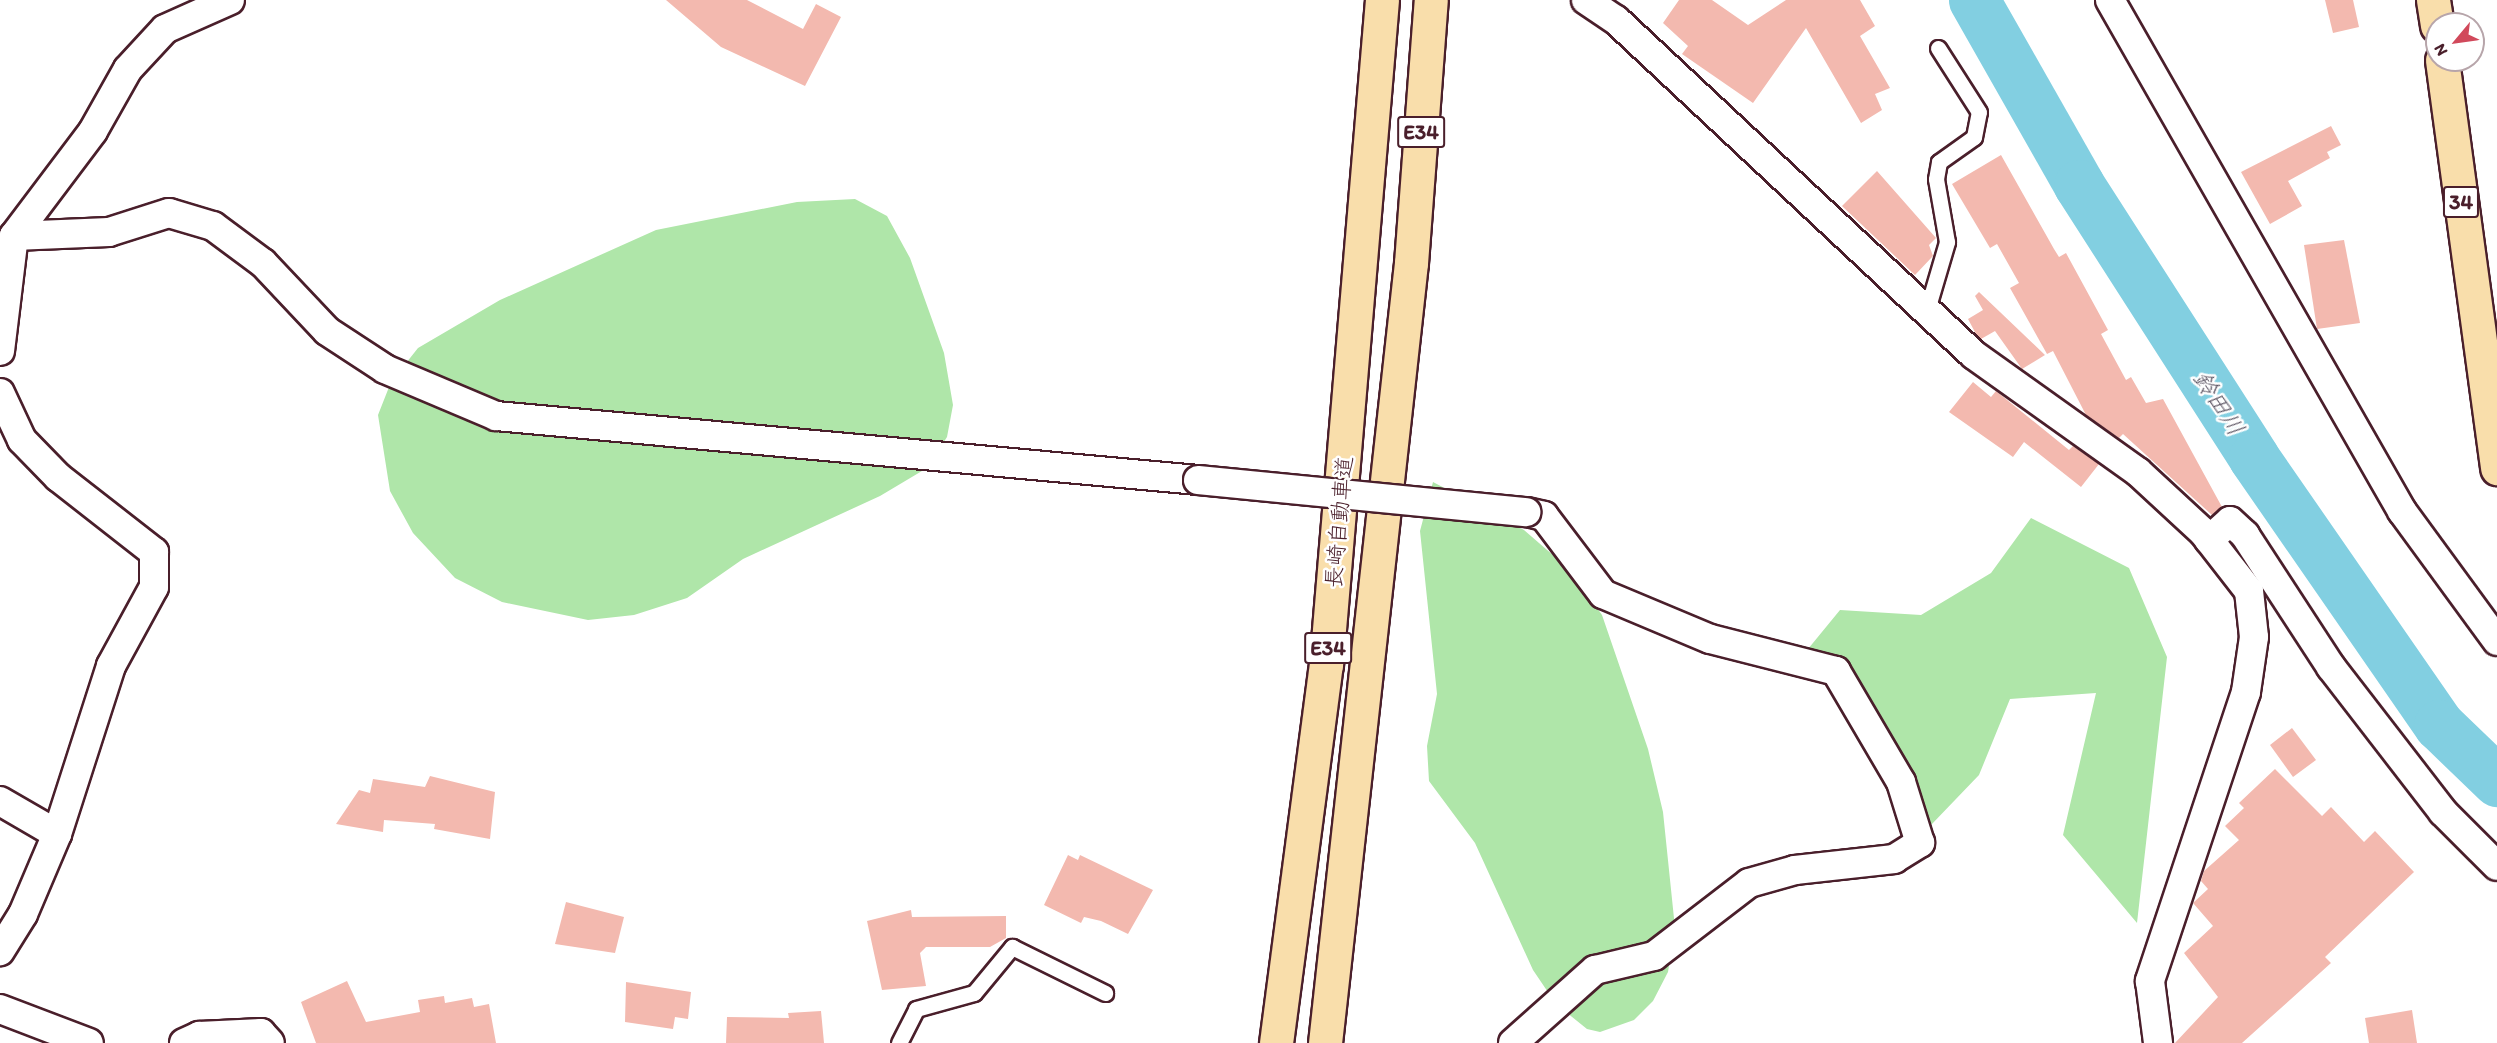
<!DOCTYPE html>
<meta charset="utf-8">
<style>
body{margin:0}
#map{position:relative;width:2497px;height:1043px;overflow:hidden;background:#fff;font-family:Itim,"Klee One",sans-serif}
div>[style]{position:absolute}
.green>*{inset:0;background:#afe6a9}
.river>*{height:51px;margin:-25.5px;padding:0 25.5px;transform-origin:25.5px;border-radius:25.5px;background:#82cfe1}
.building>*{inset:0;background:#f3b9af}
.roads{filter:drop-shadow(2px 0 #4a1f2b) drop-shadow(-2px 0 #4a1f2b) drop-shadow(0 2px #4a1f2b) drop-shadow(0 -2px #4a1f2b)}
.lane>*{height:15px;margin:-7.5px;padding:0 7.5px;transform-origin:7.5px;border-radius:7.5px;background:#fff}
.street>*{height:28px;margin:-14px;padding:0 14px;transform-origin:14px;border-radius:14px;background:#fff}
.highway>*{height:33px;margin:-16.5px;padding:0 16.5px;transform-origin:16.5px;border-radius:16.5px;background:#f9deab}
.bridges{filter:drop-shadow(2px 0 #4a1f2b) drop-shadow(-2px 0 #4a1f2b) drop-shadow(0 2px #4a1f2b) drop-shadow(0 -2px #4a1f2b)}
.street-bridge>*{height:28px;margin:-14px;padding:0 14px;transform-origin:14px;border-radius:14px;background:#fff}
span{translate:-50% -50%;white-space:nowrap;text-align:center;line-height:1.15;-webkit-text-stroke:5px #fff;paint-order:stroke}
.shield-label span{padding:2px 4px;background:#fff;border:2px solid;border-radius:4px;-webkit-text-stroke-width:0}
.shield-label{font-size:21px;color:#4a1f2b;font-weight:700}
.street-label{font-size:22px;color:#4a1f2b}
.water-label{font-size:24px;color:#5b5462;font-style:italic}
.north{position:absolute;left:2425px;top:12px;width:60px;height:60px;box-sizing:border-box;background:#fff;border:2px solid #b7a5aa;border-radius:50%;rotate:241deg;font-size:16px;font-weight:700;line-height:24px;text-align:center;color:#4a1f2b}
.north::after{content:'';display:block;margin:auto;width:21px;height:27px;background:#d1495b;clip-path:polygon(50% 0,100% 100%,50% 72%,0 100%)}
</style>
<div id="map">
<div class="green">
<i style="clip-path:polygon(855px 199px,887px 216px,910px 258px,944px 353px,953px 405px,947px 437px,927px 468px,880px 496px,743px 559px,687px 598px,634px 615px,588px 620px,502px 602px,455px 578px,413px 533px,390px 491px,378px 415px,391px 382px,418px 348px,500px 300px,656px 230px,797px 202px)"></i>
<i style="clip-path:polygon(1433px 482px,1524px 530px,1569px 569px,1602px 615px,1648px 749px,1663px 812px,1675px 928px,1668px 972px,1653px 1001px,1634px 1020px,1600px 1032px,1587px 1029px,1556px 1004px,1533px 970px,1475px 843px,1429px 781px,1427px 746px,1437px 694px,1420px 531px)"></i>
<i style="clip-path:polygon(2031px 518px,2129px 568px,2167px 657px,2137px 923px,2063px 835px,2096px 693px,2010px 699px,1979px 775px,1931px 825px,1909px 776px,1808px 649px,1840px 610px,1921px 615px,1991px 573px)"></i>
</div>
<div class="river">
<i style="left:1974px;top:0;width:213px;rotate:60.4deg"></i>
<i style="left:2079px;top:185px;width:324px;rotate:57.3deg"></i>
<i style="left:2254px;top:458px;width:325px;rotate:55.3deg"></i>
<i style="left:2439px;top:725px;width:81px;rotate:44deg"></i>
</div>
<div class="building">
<i style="clip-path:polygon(666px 0,747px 0,803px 29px,816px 4px,841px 17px,805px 86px,721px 47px)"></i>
<i style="clip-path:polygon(1679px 0,1712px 0,1748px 25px,1786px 0,1860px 0,1875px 26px,1860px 36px,1890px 88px,1875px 94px,1882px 110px,1861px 123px,1806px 28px,1753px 103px,1682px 54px,1688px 46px,1663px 23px)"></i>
<i style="clip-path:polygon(2325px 0,2353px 0,2359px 27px,2333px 33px)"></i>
<i style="clip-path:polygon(2331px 126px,2341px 145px,2327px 152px,2330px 158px,2288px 181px,2302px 206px,2270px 224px,2241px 172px)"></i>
<i style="clip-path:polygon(2001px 155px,2054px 249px,2059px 257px,2066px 253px,2108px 330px,2101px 334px,2126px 380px,2131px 377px,2146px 403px,2163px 399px,2222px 507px,2212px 515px,2123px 434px,2119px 438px,2086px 415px,2053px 351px,2047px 354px,2010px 288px,2019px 283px,1997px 244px,1990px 248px,1952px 184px)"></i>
<i style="clip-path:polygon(1877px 171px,1936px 238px,1929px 245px,1933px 256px,1915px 275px,1842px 206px)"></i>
<i style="clip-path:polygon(2344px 240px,2360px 323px,2317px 329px,2304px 245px)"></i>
<i style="clip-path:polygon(1979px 292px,2000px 312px,2045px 355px,2022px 369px,1995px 331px,1981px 339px,1976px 334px,1968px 319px,1983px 310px,1975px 296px)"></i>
<i style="clip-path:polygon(1973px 382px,1991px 397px,1996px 391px,2069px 450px,2073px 446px,2099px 464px,2081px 487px,2024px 442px,2013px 457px,1949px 412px)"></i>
<i style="clip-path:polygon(2292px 728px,2316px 760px,2293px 777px,2270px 745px)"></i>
<i style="clip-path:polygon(2275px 769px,2322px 816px,2331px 807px,2364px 842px,2375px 831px,2414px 872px,2325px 957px,2331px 963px,2242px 1043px,2175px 1043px,2218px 997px,2184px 953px,2213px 926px,2193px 903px,2208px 889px,2201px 881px,2204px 871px,2239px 840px,2225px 826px,2244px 808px,2239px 803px)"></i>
<i style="clip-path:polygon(430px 776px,495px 792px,490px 839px,434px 829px,435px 824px,384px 820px,383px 832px,336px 824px,359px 790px,370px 793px,373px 779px,425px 787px)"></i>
<i style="clip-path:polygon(1068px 855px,1078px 860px,1080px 855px,1153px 890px,1128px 934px,1101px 921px,1084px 917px,1081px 923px,1044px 905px)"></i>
<i style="clip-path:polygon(566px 902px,624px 917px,615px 953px,555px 944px)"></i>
<i style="clip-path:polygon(911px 910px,912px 917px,1006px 916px,1006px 938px,990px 947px,926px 947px,920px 953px,926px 986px,882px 990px,867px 921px)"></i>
<i style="clip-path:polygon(347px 981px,366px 1022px,420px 1012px,418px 1000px,444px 996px,445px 1003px,472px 998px,474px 1007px,489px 1004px,496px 1043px,316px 1043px,301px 1002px)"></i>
<i style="clip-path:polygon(626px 982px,691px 992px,688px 1019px,675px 1017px,673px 1029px,625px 1022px)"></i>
<i style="clip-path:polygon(2412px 1010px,2417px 1043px,2369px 1043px,2365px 1018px)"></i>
<i style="clip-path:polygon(821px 1011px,824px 1043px,726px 1043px,727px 1017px,789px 1018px,788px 1013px)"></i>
</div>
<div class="roads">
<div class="lane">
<i style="left:1927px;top:310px;width:71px;rotate:-73.6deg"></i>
<i style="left:1947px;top:242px;width:64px;rotate:-99.9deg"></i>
<i style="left:1936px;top:179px;width:17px;rotate:-80deg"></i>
<i style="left:1939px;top:162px;width:43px;rotate:-35.5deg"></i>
<i style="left:1974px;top:137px;width:25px;rotate:-79deg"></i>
<i style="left:1979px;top:112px;width:76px;rotate:-122.6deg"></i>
<i style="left:899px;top:1043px;width:38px;rotate:-63deg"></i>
<i style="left:916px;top:1009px;width:60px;rotate:-15.4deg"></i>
<i style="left:974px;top:993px;width:60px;rotate:-50.4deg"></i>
<i style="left:1012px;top:947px;width:104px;rotate:26.3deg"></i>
</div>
<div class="street">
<i style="left:1586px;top:0;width:36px;rotate:34deg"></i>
<i style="left:1616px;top:20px;width:490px;rotate:43.1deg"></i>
<i style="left:1974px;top:355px;width:201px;rotate:35.5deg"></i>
<i style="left:2138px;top:472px;width:88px;rotate:42.7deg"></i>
<i style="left:2203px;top:532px;width:75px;rotate:52.1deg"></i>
<i style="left:2249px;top:591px;width:46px;rotate:83.8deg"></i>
<i style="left:2254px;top:637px;width:56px;rotate:98.3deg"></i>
<i style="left:2246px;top:692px;width:305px;rotate:108.4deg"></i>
<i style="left:2150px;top:981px;width:63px;rotate:82.6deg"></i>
<i style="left:2110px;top:0;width:589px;rotate:60.26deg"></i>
<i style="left:2402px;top:511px;width:161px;rotate:53.8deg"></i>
<i style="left:14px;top:236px;width:95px;rotate:-2.4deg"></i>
<i style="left:109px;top:232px;width:63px;rotate:-17.6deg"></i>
<i style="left:169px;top:213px;width:46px;rotate:16.5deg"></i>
<i style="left:213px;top:226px;width:62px;rotate:36.5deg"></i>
<i style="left:263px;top:263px;width:93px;rotate:46.7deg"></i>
<i style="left:327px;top:331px;width:69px;rotate:33.2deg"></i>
<i style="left:385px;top:369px;width:121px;rotate:22.9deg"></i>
<i style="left:496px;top:416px;width:705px;rotate:5.21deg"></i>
<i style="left:0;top:351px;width:116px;rotate:-83.1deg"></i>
<i style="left:14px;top:236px;width:131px;rotate:-53deg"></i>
<i style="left:93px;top:131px;width:71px;rotate:-60.6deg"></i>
<i style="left:128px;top:69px;width:54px;rotate:-47.2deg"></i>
<i style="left:165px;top:29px;width:71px;rotate:-24deg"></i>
<i style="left:0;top:393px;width:52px;rotate:64.9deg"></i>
<i style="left:22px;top:440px;width:52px;rotate:45.8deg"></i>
<i style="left:58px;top:477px;width:122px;rotate:38deg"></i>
<i style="left:154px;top:552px;width:35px;rotate:90deg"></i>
<i style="left:154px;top:587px;width:90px;rotate:118.6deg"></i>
<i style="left:111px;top:666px;width:176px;rotate:107.8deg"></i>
<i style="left:57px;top:834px;width:87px;rotate:113deg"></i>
<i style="left:23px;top:914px;width:44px;rotate:121.9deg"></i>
<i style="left:2209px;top:540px;width:28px;rotate:-42deg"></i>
<i style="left:2230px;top:521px;width:21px;rotate:43deg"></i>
<i style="left:2245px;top:535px;width:158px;rotate:56.9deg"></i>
<i style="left:2331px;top:667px;width:183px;rotate:52.3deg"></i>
<i style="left:2443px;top:812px;width:76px;rotate:45deg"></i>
<i style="left:0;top:801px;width:66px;rotate:30.1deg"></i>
<i style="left:0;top:1009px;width:95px;rotate:20.9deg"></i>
<i style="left:184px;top:1043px;width:17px;rotate:-25deg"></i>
<i style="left:199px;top:1036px;width:62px;rotate:-2.8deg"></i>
<i style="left:261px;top:1033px;width:13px;rotate:48deg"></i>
<i style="left:1513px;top:1043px;width:110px;rotate:-41.7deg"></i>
<i style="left:1595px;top:970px;width:61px;rotate:-13.3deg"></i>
<i style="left:1654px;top:956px;width:120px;rotate:-37.5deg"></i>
<i style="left:1749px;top:883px;width:48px;rotate:-15.8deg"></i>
<i style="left:1795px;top:870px;width:100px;rotate:-6.3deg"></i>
<i style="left:1894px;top:859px;width:31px;rotate:-32deg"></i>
<i style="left:1920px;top:843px;width:64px;rotate:-107.3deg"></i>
<i style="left:1901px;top:782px;width:129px;rotate:-120.4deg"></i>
<i style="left:1836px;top:671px;width:130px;rotate:-165.7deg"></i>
<i style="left:1710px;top:639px;width:116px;rotate:-157.2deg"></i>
<i style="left:1603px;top:594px;width:98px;rotate:-127.1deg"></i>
<i style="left:1544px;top:516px;width:18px;rotate:-167deg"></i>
</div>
<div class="highway">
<i style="left:2433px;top:0;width:26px;rotate:81deg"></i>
<i style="left:2442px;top:60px;width:412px;rotate:82.3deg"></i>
<i style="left:1276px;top:1043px;width:381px;rotate:-82.5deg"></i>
<i style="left:1326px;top:665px;width:667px;rotate:-85.19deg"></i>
<i style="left:1325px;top:1043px;width:785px;rotate:-83.71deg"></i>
<i style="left:1411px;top:263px;width:264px;rotate:-85.7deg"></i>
</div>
</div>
<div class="bridges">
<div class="street-bridge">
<i style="left:1198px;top:480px;width:330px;rotate:5.6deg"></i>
</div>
</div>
<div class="shield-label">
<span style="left:1421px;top:132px">E34</span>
<span style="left:2461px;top:202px">34</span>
<span style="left:1328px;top:648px">E34</span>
</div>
<div class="street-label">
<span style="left:1339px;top:522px;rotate:-85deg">長崎自動車道</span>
</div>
<div class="water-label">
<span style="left:2219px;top:403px;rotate:57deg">鈴田川</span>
</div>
<div class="north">N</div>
</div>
